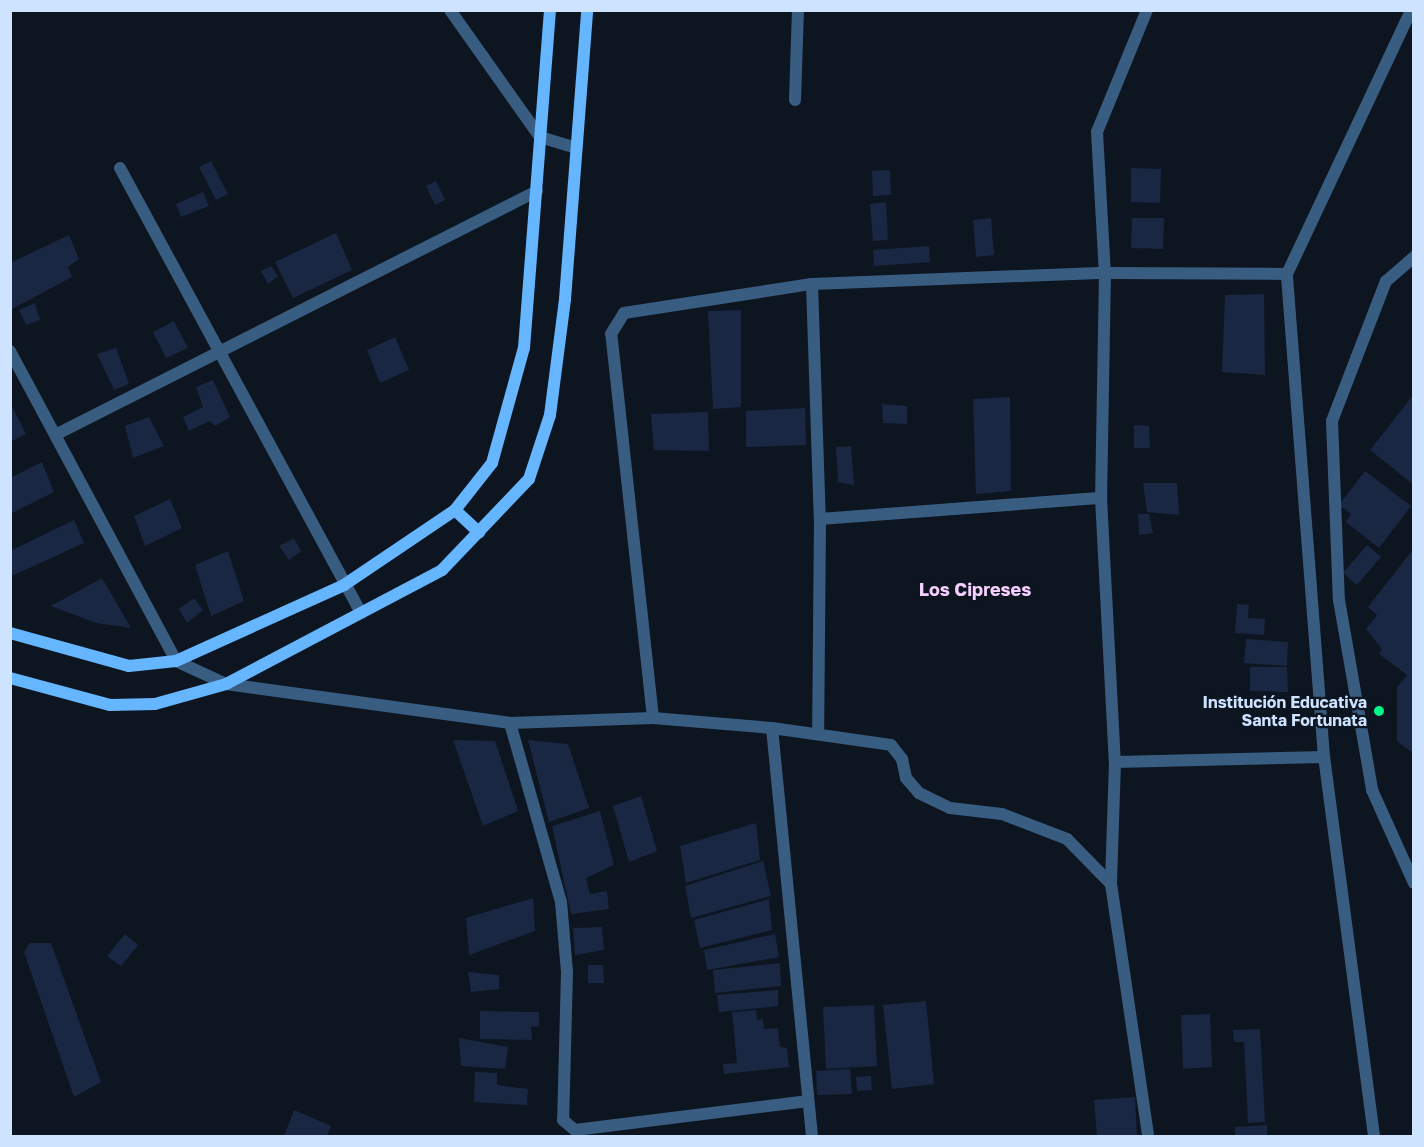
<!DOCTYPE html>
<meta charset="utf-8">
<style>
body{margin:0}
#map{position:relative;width:1424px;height:1147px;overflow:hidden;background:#0d1521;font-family:"Golos Text",sans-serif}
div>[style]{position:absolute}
.building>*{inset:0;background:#192742}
.minor>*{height:12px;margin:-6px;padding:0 6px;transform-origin:6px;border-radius:6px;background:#385d80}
.secondary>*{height:12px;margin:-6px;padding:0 6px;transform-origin:6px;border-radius:6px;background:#65b6ff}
.dots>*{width:16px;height:16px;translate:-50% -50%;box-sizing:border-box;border:3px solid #0d1521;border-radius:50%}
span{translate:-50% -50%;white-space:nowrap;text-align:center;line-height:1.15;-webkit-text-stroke:4.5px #0d1521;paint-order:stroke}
.poi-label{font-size:16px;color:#cde3ff;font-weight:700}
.right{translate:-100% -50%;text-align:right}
.neighbourhood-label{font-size:18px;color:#f6cfff;font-weight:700}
.frame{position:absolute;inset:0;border:12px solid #cde3ff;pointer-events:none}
</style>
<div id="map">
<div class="building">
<i style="clip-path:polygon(211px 161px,228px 194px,216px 200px,199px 167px)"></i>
<i style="clip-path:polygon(1131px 168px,1161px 169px,1160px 203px,1131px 202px)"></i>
<i style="clip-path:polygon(890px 170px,891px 195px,873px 196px,872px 171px)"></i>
<i style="clip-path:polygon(436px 181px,445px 200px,435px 205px,426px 186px)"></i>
<i style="clip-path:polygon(203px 192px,209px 206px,181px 217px,176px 204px)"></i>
<i style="clip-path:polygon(886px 202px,888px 240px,873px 241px,870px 204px)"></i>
<i style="clip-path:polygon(991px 218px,994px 255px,976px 257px,973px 220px)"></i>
<i style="clip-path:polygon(1132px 218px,1164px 218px,1163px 249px,1131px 248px)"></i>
<i style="clip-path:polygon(336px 233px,352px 270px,293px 298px,275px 262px)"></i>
<i style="clip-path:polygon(69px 235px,79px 259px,68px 267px,72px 277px,10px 310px,10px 263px)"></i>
<i style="clip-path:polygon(929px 246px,930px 262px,874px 266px,873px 250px)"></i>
<i style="clip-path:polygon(271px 266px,278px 276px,268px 284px,261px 271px)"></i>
<i style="clip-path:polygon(1264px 294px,1265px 375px,1222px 372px,1225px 295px)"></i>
<i style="clip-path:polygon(35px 303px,40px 320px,26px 325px,19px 310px)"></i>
<i style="clip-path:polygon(741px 310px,741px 407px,713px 409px,708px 311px)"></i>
<i style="clip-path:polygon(174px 321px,188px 348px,166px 358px,153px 332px)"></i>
<i style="clip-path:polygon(395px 337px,409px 370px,380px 383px,367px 350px)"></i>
<i style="clip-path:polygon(116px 348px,129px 384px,114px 390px,97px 354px)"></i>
<i style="clip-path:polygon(213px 380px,230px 417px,215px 426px,210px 421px,189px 431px,183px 417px,203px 407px,196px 387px)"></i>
<i style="clip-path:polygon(1414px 394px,1414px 485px,1370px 450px)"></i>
<i style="clip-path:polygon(1010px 397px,1011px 491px,976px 494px,973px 399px)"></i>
<i style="clip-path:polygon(882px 404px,907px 406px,907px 424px,883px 423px)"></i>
<i style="clip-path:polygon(13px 408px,26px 434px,10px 442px,10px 410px)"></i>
<i style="clip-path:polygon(805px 408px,806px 445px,746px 447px,746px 411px)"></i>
<i style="clip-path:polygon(708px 412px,709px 451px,654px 450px,651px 414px)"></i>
<i style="clip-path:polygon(149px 417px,164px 446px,133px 458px,125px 426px)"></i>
<i style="clip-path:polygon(1134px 425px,1149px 426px,1150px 448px,1134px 448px)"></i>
<i style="clip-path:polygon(851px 446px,854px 485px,838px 482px,836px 447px)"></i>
<i style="clip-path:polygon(42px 462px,54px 492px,10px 514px,10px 478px)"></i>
<i style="clip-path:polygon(1365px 471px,1411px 506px,1379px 548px,1346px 522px,1351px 514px,1339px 505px)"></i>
<i style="clip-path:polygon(1143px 483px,1177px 483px,1179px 515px,1147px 512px)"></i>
<i style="clip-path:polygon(170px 499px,182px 528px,145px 546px,134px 516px)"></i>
<i style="clip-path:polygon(1138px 514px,1149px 514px,1153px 533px,1139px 535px)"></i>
<i style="clip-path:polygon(74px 520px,84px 543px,14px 575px,10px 572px,10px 551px)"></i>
<i style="clip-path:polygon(294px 538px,301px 551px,289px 560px,279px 546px)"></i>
<i style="clip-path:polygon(1367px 545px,1381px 557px,1357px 585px,1343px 573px)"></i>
<i style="clip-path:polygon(1414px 548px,1414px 754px,1397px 741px,1397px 687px,1407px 675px,1379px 654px,1382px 649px,1366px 629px,1377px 615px,1368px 607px)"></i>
<i style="clip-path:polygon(228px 551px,244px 601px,211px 616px,195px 565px)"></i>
<i style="clip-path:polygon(102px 578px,131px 628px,96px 623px,51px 606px)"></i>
<i style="clip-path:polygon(194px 598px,203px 610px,187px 623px,179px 609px)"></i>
<i style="clip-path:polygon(1237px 604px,1249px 605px,1248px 618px,1265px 619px,1264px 635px,1235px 633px)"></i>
<i style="clip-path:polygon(1246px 639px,1288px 642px,1287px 666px,1244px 663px)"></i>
<i style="clip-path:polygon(1250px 667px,1287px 667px,1288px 692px,1250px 691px)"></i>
<i style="clip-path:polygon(453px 740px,495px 741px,518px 811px,483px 826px)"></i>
<i style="clip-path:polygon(528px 740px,568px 744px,589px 808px,549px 822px)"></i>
<i style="clip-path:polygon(641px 796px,657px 851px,629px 862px,613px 806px)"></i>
<i style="clip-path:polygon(600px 811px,614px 865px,586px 878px,590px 894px,607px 891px,609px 909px,571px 914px,552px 826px)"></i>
<i style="clip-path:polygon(756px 823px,760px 860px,686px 883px,680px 846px)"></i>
<i style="clip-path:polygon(763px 861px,771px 896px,691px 918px,685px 886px)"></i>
<i style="clip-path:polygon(533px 898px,535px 931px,469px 955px,466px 918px)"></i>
<i style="clip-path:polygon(769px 899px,772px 930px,700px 948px,694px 920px)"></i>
<i style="clip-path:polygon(602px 927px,604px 950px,575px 955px,573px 928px)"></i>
<i style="clip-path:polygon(125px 934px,138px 945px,121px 966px,107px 956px)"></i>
<i style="clip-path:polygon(775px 934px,779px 957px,707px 970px,704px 950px)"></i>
<i style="clip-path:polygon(30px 943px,51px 943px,101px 1082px,74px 1097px,24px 952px)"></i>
<i style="clip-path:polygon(780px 963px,781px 986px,715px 993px,713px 970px)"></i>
<i style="clip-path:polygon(588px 965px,603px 965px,604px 983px,588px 983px)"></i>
<i style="clip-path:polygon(468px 972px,499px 975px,499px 989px,471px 992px)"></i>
<i style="clip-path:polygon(778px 990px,778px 1006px,719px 1012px,717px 995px)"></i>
<i style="clip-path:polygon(926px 1001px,934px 1084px,892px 1089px,883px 1005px)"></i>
<i style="clip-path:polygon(874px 1005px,877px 1066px,826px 1069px,823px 1007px)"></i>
<i style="clip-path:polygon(756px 1010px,757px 1020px,763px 1019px,764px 1029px,778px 1028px,780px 1047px,787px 1048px,789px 1067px,724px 1074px,723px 1064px,737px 1063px,732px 1012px)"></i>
<i style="clip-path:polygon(480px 1011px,539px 1012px,539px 1026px,531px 1027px,532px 1040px,480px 1039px)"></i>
<i style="clip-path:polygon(1210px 1014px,1212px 1067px,1183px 1069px,1181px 1015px)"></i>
<i style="clip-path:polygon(1260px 1029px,1265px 1122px,1248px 1123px,1244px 1042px,1234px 1042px,1233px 1030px)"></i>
<i style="clip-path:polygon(459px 1038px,508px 1047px,505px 1069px,461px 1066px)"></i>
<i style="clip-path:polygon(850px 1069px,852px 1094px,817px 1095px,816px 1071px)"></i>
<i style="clip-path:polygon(475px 1072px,497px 1073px,497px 1085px,528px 1089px,527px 1105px,474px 1102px)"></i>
<i style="clip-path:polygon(871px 1076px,872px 1090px,857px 1091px,856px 1077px)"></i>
<i style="clip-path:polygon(1135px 1097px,1137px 1135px,1097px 1136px,1094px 1100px)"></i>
<i style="clip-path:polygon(294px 1110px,331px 1126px,327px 1136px,284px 1136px)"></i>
<i style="clip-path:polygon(1267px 1125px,1267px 1136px,1235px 1136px,1235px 1127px)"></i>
</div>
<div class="minor">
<i style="left:450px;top:10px;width:156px;rotate:54.7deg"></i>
<i style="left:540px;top:137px;width:38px;rotate:17deg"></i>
<i style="left:1147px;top:10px;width:132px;rotate:112.3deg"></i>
<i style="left:1097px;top:132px;width:141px;rotate:86.8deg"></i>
<i style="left:1105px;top:273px;width:225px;rotate:91deg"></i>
<i style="left:1101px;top:498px;width:264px;rotate:87deg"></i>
<i style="left:1115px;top:762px;width:122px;rotate:91.9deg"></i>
<i style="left:1111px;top:884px;width:255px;rotate:81.6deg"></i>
<i style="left:795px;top:100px;width:90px;rotate:-88.1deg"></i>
<i style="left:120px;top:168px;width:506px;rotate:61.56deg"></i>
<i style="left:1414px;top:257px;width:37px;rotate:139deg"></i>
<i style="left:1386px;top:281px;width:150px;rotate:111.1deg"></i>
<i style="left:1332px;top:421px;width:179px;rotate:87.8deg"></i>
<i style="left:1339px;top:600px;width:193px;rotate:80.1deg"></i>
<i style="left:1372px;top:790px;width:102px;rotate:65.7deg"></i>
<i style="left:812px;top:284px;width:235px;rotate:88.1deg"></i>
<i style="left:820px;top:519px;width:215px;rotate:90.5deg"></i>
<i style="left:10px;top:351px;width:352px;rotate:61.8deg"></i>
<i style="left:176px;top:661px;width:55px;rotate:24.7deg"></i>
<i style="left:226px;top:684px;width:287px;rotate:7.8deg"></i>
<i style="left:510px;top:723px;width:143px;rotate:-2deg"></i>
<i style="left:653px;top:718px;width:119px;rotate:4.8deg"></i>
<i style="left:772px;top:728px;width:120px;rotate:8.1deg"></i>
<i style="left:891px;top:745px;width:18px;rotate:52deg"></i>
<i style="left:902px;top:759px;width:19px;rotate:78deg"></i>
<i style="left:906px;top:778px;width:20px;rotate:49deg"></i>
<i style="left:919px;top:793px;width:34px;rotate:26deg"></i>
<i style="left:950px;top:808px;width:52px;rotate:6.6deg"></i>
<i style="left:1002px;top:814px;width:70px;rotate:21deg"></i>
<i style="left:1067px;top:839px;width:63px;rotate:45.6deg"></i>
<i style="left:57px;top:434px;width:538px;rotate:-26.85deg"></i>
<i style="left:820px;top:519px;width:282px;rotate:-4.3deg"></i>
<i style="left:653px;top:718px;width:386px;rotate:-96.2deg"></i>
<i style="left:611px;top:334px;width:25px;rotate:-58deg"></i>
<i style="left:624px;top:313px;width:190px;rotate:-8.8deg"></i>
<i style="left:812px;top:284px;width:293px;rotate:-2.2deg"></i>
<i style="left:1105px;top:273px;width:182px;rotate:0.3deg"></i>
<i style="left:510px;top:723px;width:186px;rotate:74.1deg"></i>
<i style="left:561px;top:902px;width:70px;rotate:85.1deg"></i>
<i style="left:567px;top:972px;width:148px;rotate:91.5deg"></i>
<i style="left:563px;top:1120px;width:16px;rotate:40deg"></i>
<i style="left:575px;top:1130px;width:235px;rotate:-7.1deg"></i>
<i style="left:772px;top:728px;width:410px;rotate:84.4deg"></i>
<i style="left:1115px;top:762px;width:209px;rotate:-1.4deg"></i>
<i style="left:1374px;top:1136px;width:382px;rotate:-97.5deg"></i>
<i style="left:1324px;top:757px;width:484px;rotate:-94.4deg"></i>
<i style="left:1287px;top:274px;width:292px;rotate:-64.8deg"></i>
</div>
<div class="secondary">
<i style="left:455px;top:510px;width:33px;rotate:43deg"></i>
<i style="left:10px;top:633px;width:123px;rotate:15.5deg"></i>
<i style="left:129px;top:666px;width:47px;rotate:-6.1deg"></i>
<i style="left:176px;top:661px;width:184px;rotate:-24.3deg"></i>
<i style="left:344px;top:585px;width:134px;rotate:-34deg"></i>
<i style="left:455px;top:510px;width:60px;rotate:-51.8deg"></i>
<i style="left:492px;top:463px;width:119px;rotate:-74.5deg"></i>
<i style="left:524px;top:348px;width:339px;rotate:-85.6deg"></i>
<i style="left:10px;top:678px;width:104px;rotate:15.1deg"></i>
<i style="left:110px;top:705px;width:45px;rotate:-1.3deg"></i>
<i style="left:155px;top:704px;width:74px;rotate:-15.7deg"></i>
<i style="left:226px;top:684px;width:244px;rotate:-27.8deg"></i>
<i style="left:442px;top:570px;width:126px;rotate:-46.3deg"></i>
<i style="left:529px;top:479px;width:67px;rotate:-71.8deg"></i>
<i style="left:550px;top:415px;width:117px;rotate:-82.6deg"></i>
<i style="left:565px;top:299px;width:290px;rotate:-85.6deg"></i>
</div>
<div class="dots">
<i style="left:1379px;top:711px;background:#00f888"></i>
</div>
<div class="poi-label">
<span class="right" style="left:1367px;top:711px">Institución Educativa<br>Santa Fortunata</span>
</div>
<div class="neighbourhood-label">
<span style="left:975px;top:589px">Los Cipreses</span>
</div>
<div class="frame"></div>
</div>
